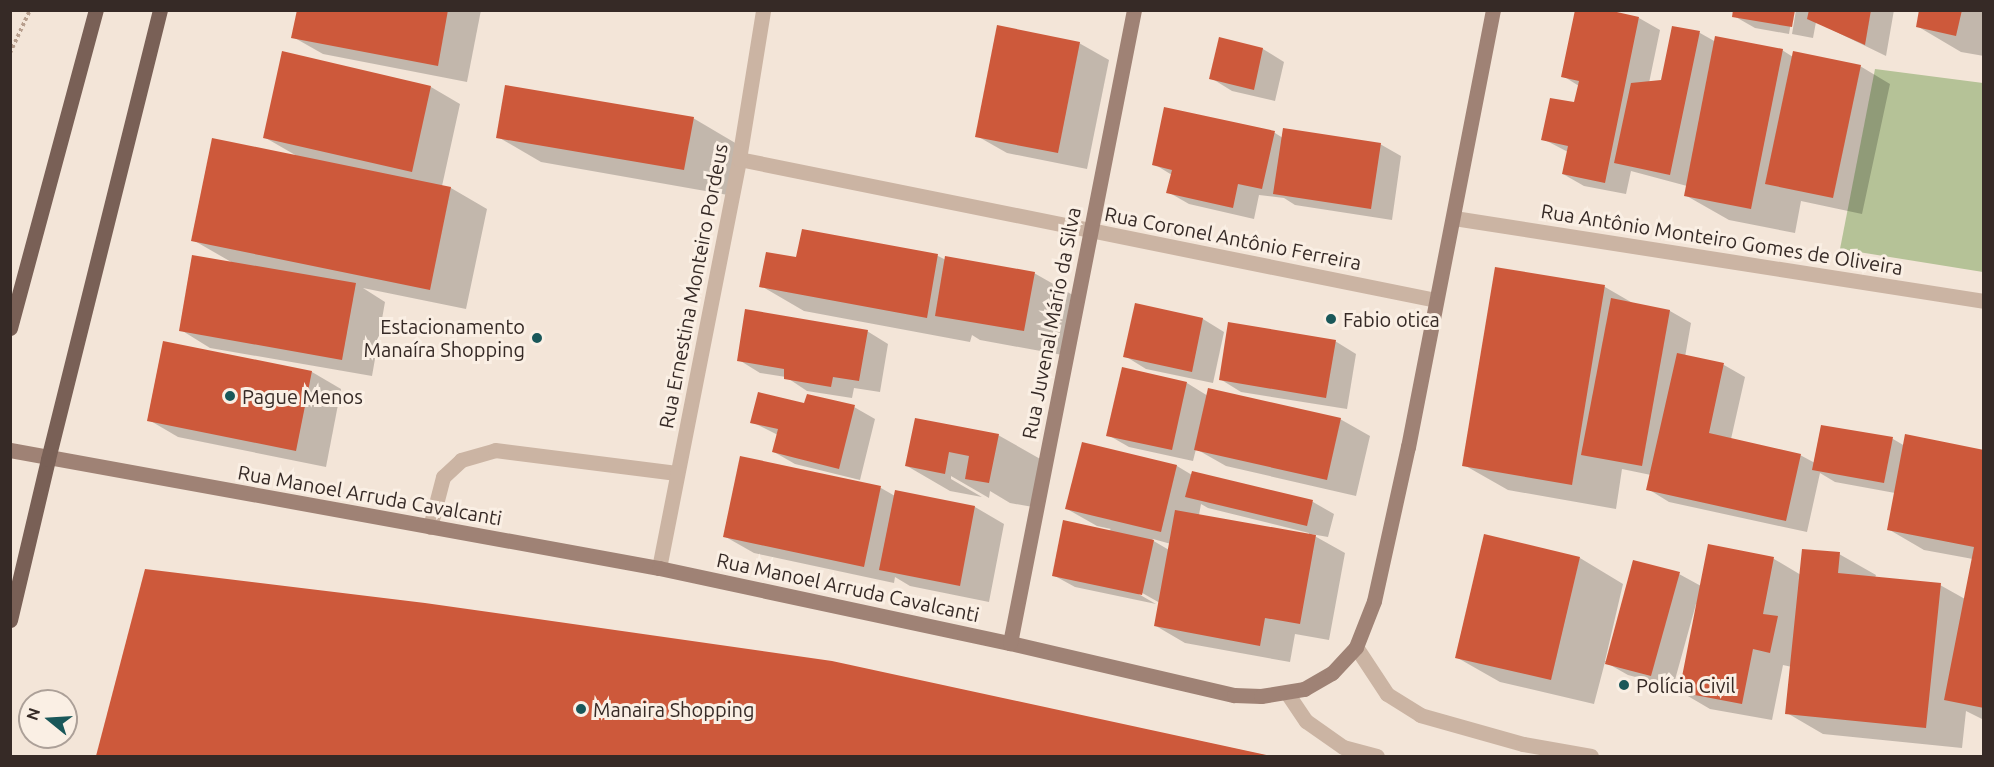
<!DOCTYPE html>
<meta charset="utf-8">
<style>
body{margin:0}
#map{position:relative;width:1994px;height:767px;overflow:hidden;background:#f3e5d8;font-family:Ubuntu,sans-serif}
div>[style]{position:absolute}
.green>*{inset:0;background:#b5c297}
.shadow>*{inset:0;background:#0003}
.building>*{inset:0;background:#cd593b}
.path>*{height:4px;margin-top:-2px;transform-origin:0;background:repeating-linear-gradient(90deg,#b79e8d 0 3px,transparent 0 6px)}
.service>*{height:15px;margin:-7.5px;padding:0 7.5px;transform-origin:7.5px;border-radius:7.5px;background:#cbb4a3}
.minor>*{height:15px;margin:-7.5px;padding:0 7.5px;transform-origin:7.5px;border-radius:7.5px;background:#cbb4a3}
.secondary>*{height:15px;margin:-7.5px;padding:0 7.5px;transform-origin:7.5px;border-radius:7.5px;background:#9f8275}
.primary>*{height:15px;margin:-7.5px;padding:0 7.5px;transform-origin:7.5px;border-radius:7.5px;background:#796056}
.dots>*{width:16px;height:16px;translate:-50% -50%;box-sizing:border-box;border:3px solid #faefe4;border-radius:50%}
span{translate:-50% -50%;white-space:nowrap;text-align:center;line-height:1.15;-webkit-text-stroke:6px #faefe4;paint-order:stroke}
.street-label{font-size:20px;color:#362a26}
.poi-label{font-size:20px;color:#362a26}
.left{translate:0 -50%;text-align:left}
.right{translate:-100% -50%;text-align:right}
.frame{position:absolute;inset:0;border:12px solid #362a26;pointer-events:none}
.north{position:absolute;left:18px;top:689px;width:60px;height:60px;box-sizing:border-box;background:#faefe4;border:2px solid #aca098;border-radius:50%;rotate:288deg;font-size:16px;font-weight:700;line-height:24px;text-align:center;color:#362a26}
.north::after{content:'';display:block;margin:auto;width:21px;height:27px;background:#195759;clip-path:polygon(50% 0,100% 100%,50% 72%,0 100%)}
</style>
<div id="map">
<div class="green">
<i style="clip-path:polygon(1875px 69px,1983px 83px,1983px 272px,1840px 249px)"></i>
</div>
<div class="shadow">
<i style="clip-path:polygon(298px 10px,481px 10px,467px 82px,323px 54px,293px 37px)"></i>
<i style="clip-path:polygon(1793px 10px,1789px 34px,1755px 28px,1734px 16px)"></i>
<i style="clip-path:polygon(1796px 10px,1894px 10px,1886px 56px,1816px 22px,1813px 38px,1792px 34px)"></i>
<i style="clip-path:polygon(1921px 10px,1984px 10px,1984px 56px,1961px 52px,1917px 26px)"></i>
<i style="clip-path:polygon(1639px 18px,1660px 30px,1649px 83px,1662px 82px,1674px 27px,1700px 33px,1716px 42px,1782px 50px,1793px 57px,1860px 66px,1890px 84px,1862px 214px,1801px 201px,1795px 233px,1729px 220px,1685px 195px,1687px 186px,1631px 171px,1626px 194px,1584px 186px,1563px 174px,1568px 152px,1543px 139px,1576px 104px,1579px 86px,1563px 76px)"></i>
<i style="clip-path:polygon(1220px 39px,1263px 49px,1284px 62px,1275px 101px,1232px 91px,1211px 78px)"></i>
<i style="clip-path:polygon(1079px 43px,1109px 60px,1087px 169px,1007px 153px,977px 136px)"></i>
<i style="clip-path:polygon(431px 87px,460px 104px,442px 186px,451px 188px,487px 209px,466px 309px,363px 288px,385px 302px,372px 376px,210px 348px,181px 330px,233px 263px,193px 240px,297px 156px,264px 137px)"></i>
<i style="clip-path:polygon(1166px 109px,1275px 133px,1283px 138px,1380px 144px,1401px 156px,1392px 220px,1295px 205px,1284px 198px,1259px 195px,1254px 219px,1189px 204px,1168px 192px,1172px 175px,1154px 164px)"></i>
<i style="clip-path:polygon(693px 118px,737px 144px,728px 195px,541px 162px,498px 137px)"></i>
<i style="clip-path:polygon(803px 231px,938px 256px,946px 260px,1034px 273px,1078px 298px,1068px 356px,980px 340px,972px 335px,970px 342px,804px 311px,761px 286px,797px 259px)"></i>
<i style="clip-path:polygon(1496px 269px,1605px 287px,1636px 305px,1670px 311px,1691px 323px,1685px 357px,1724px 365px,1745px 377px,1731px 439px,1800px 455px,1815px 463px,1893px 439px,1905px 446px,1984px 451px,1984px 720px,1966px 711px,1962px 748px,1823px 734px,1787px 713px,1792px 667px,1783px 665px,1772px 720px,1710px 709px,1681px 692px,1698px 604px,1696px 604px,1673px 687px,1628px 675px,1605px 662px,1594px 704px,1500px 682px,1456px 657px,1580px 558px,1623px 584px,1605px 661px,1608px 662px,1679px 574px,1701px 586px,1709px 546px,1774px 559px,1801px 575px,1839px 554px,1876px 575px,1875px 578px,1940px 585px,1965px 599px,1973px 559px,1924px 550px,1888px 529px,1895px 493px,1835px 482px,1820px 473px,1807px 532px,1669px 502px,1648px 489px,1651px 475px,1622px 469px,1616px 509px,1508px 490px,1464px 465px)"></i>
<i style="clip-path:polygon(1136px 305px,1203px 319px,1224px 332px,1213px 383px,1146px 369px,1125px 356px)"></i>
<i style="clip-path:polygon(867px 331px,888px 344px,880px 392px,854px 388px,852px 398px,807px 391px,786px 377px,760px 373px,739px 360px)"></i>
<i style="clip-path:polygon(1335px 341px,1356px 354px,1347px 409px,1241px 392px,1220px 379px)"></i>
<i style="clip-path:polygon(312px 372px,341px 389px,326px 467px,178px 437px,149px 420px)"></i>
<i style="clip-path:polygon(1187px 383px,1208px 396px,1340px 419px,1370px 436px,1356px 496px,1226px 466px,1196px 449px,1193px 461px,1129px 447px,1108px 435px)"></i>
<i style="clip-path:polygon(805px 405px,854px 407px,875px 419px,860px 480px,795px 464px,774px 452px,778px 435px,752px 422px)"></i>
<i style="clip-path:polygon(998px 435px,1042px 460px,1033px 507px,1010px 503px,990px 491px,989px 498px,951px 476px,951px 479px,982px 497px,950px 491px,907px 466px)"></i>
<i style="clip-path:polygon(evenodd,1083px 444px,1177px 466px,1192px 475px,1313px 502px,1334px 514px,1328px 537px,1311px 534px,1345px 553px,1329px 640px,1295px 634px,1290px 662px,1185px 643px,1156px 626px,1160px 603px,1137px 590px,1135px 592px,1156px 604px,1075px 587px,1053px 575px,1111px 529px,1097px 526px,1067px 509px,1083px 444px,1201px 504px,1208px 508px,1309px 533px,1309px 535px,1199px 515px,1201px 504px,1083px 444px,1153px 539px,1171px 544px,1169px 550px,1152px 540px,1153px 539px)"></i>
<i style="clip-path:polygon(741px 458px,881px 488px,895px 496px,975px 507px,1004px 524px,989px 602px,910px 586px,895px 577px,894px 583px,754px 553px,724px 536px)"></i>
<i style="clip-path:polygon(146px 571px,832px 663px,1269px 756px,97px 756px)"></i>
</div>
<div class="building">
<i style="clip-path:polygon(297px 10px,448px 10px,438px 66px,291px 38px)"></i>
<i style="clip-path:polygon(1575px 10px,1608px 10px,1639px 17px,1605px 183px,1562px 174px,1568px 146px,1541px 140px,1550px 98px,1574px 102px,1579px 81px,1561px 77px)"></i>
<i style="clip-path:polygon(1733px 10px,1795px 10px,1792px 27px,1732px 17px)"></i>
<i style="clip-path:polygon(1809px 10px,1871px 10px,1865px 45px,1807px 19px)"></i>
<i style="clip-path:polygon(1919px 10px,1962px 10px,1956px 36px,1916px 27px)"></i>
<i style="clip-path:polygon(997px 25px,1080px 42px,1058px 153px,975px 137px)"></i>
<i style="clip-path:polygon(1672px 26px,1700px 31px,1670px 175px,1614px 163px,1631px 83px,1661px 80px)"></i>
<i style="clip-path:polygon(1715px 36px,1783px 49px,1751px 209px,1684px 196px)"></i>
<i style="clip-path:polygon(1219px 37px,1263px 48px,1254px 90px,1209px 79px)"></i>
<i style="clip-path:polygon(282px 51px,431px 86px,412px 172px,263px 138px)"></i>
<i style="clip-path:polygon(1793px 51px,1861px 65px,1833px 198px,1765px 184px)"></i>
<i style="clip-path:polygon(505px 85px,694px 117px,684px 170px,496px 138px)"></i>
<i style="clip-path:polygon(1164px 107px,1275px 131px,1262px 189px,1238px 184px,1233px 208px,1166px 193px,1172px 170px,1152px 165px)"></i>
<i style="clip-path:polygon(1283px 128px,1381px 143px,1371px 209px,1273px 194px)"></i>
<i style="clip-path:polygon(212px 138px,451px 187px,430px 290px,191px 241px)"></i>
<i style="clip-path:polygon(802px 229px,938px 254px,927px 318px,759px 287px,766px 252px,796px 257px)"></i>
<i style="clip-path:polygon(192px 255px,356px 283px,342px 360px,179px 331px)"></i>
<i style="clip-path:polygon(945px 256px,1035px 272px,1024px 331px,935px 316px)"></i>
<i style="clip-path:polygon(1495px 267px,1605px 285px,1572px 485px,1462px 466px)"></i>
<i style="clip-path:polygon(1611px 298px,1670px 310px,1642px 466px,1581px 455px)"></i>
<i style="clip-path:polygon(1135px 303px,1203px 318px,1192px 372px,1123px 357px)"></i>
<i style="clip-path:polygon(745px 309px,868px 330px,859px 381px,833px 377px,831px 387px,784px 379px,784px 369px,737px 361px)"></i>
<i style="clip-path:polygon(1228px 322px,1336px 340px,1326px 398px,1219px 380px)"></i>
<i style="clip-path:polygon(163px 341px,312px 371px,296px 451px,147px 421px)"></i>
<i style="clip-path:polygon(1677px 353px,1724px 363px,1709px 433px,1801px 454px,1786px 521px,1646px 490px)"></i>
<i style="clip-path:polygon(1122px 367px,1187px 382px,1172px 450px,1106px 436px)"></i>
<i style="clip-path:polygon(1208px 388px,1341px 418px,1327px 480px,1194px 450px)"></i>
<i style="clip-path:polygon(758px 392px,804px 403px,807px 394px,855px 405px,839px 469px,772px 452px,778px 429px,750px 423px)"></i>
<i style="clip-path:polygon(915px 418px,999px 434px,989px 483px,965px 479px,969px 456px,949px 452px,945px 474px,905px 466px)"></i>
<i style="clip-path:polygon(1821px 425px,1893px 437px,1884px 483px,1812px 470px)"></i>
<i style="clip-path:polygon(1905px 434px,1984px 450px,1984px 708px,1944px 700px,1974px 547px,1887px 530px)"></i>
<i style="clip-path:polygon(1082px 442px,1177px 465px,1161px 532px,1065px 509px)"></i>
<i style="clip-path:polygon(740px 456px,881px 486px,864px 567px,723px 537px)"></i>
<i style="clip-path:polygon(1192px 471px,1313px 500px,1307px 526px,1185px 497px)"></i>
<i style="clip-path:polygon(895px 490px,975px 506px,960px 586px,879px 570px)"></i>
<i style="clip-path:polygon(1175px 510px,1316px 535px,1300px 624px,1265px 618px,1260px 646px,1154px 626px)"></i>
<i style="clip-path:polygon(1063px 520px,1154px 540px,1142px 595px,1052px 576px)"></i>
<i style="clip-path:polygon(1484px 534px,1580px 557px,1551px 680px,1455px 658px)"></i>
<i style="clip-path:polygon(1708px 544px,1774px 557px,1763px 614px,1778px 616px,1770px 653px,1753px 649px,1742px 704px,1679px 692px)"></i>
<i style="clip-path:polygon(1802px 549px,1840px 552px,1838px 573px,1941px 583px,1926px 728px,1785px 714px)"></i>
<i style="clip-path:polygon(1633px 560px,1680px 572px,1651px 676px,1605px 664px)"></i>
<i style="clip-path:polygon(145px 569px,425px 603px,832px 661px,1271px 756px,96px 756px)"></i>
</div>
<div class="path">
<i style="left:10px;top:53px;width:47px;rotate:-65.1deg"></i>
</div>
<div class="service">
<i style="left:430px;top:527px;width:52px;rotate:-75.4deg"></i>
<i style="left:443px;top:477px;width:25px;rotate:-43deg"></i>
<i style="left:461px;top:460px;width:35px;rotate:-16deg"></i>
<i style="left:495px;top:450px;width:183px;rotate:7.2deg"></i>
<i style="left:1287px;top:693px;width:34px;rotate:56deg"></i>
<i style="left:1306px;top:721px;width:45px;rotate:35.1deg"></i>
<i style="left:1343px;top:747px;width:35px;rotate:15deg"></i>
</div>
<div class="minor">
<i style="left:739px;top:159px;width:711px;rotate:11.44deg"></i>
<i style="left:1454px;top:218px;width:536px;rotate:8.9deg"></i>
<i style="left:659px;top:568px;width:417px;rotate:-78.9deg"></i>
<i style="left:739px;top:159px;width:151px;rotate:-80.8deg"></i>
<i style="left:1356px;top:647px;width:56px;rotate:56.6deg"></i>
<i style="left:1387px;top:694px;width:39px;rotate:32deg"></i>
<i style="left:1420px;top:715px;width:107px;rotate:15.7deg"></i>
<i style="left:1523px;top:744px;width:69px;rotate:10deg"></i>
</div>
<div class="secondary">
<i style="left:10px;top:450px;width:660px;rotate:10.3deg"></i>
<i style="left:659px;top:568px;width:359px;rotate:12.1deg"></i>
<i style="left:1010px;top:643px;width:230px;rotate:13.1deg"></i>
<i style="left:1234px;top:695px;width:27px;rotate:2deg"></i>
<i style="left:1261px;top:696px;width:44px;rotate:-9.2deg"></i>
<i style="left:1304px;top:689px;width:32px;rotate:-30deg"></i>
<i style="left:1332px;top:673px;width:35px;rotate:-47deg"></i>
<i style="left:1356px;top:647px;width:49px;rotate:-68.6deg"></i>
<i style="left:1374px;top:601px;width:158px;rotate:-77.6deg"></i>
<i style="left:1408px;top:447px;width:445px;rotate:-79deg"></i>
<i style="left:1010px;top:643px;width:645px;rotate:-78.92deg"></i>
</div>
<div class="primary">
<i style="left:10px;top:328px;width:329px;rotate:-74.9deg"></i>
<i style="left:10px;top:620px;width:165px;rotate:-76.7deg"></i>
<i style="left:48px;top:459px;width:463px;rotate:-76deg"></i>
</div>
<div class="dots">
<i style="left:1331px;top:319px;background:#195759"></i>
<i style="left:537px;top:338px;background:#195759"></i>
<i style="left:230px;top:396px;background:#195759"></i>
<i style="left:1624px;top:685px;background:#195759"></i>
<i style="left:581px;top:709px;background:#195759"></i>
</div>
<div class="street-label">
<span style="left:1233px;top:238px;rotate:11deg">Rua Coronel Antônio Ferreira</span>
<span style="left:1722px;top:239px;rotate:9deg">Rua Antônio Monteiro Gomes de Oliveira</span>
<span style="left:693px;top:286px;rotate:-79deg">Rua Ernestina Monteiro Pordeus</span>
<span style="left:1051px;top:323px;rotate:-79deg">Rua Juvenal Mário da Silva</span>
<span style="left:370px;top:495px;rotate:10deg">Rua Manoel Arruda Cavalcanti</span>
<span style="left:848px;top:587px;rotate:12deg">Rua Manoel Arruda Cavalcanti</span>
</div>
<div class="poi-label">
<span class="left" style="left:1343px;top:319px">Fabio otica</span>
<span class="right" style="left:525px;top:338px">Estacionamento<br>Manaíra Shopping</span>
<span class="left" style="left:242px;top:396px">Pague Menos</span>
<span class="left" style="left:1636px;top:685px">Polícia Civil</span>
<span class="left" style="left:593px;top:709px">Manaira Shopping</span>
</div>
<div class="frame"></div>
<div class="north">N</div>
</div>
